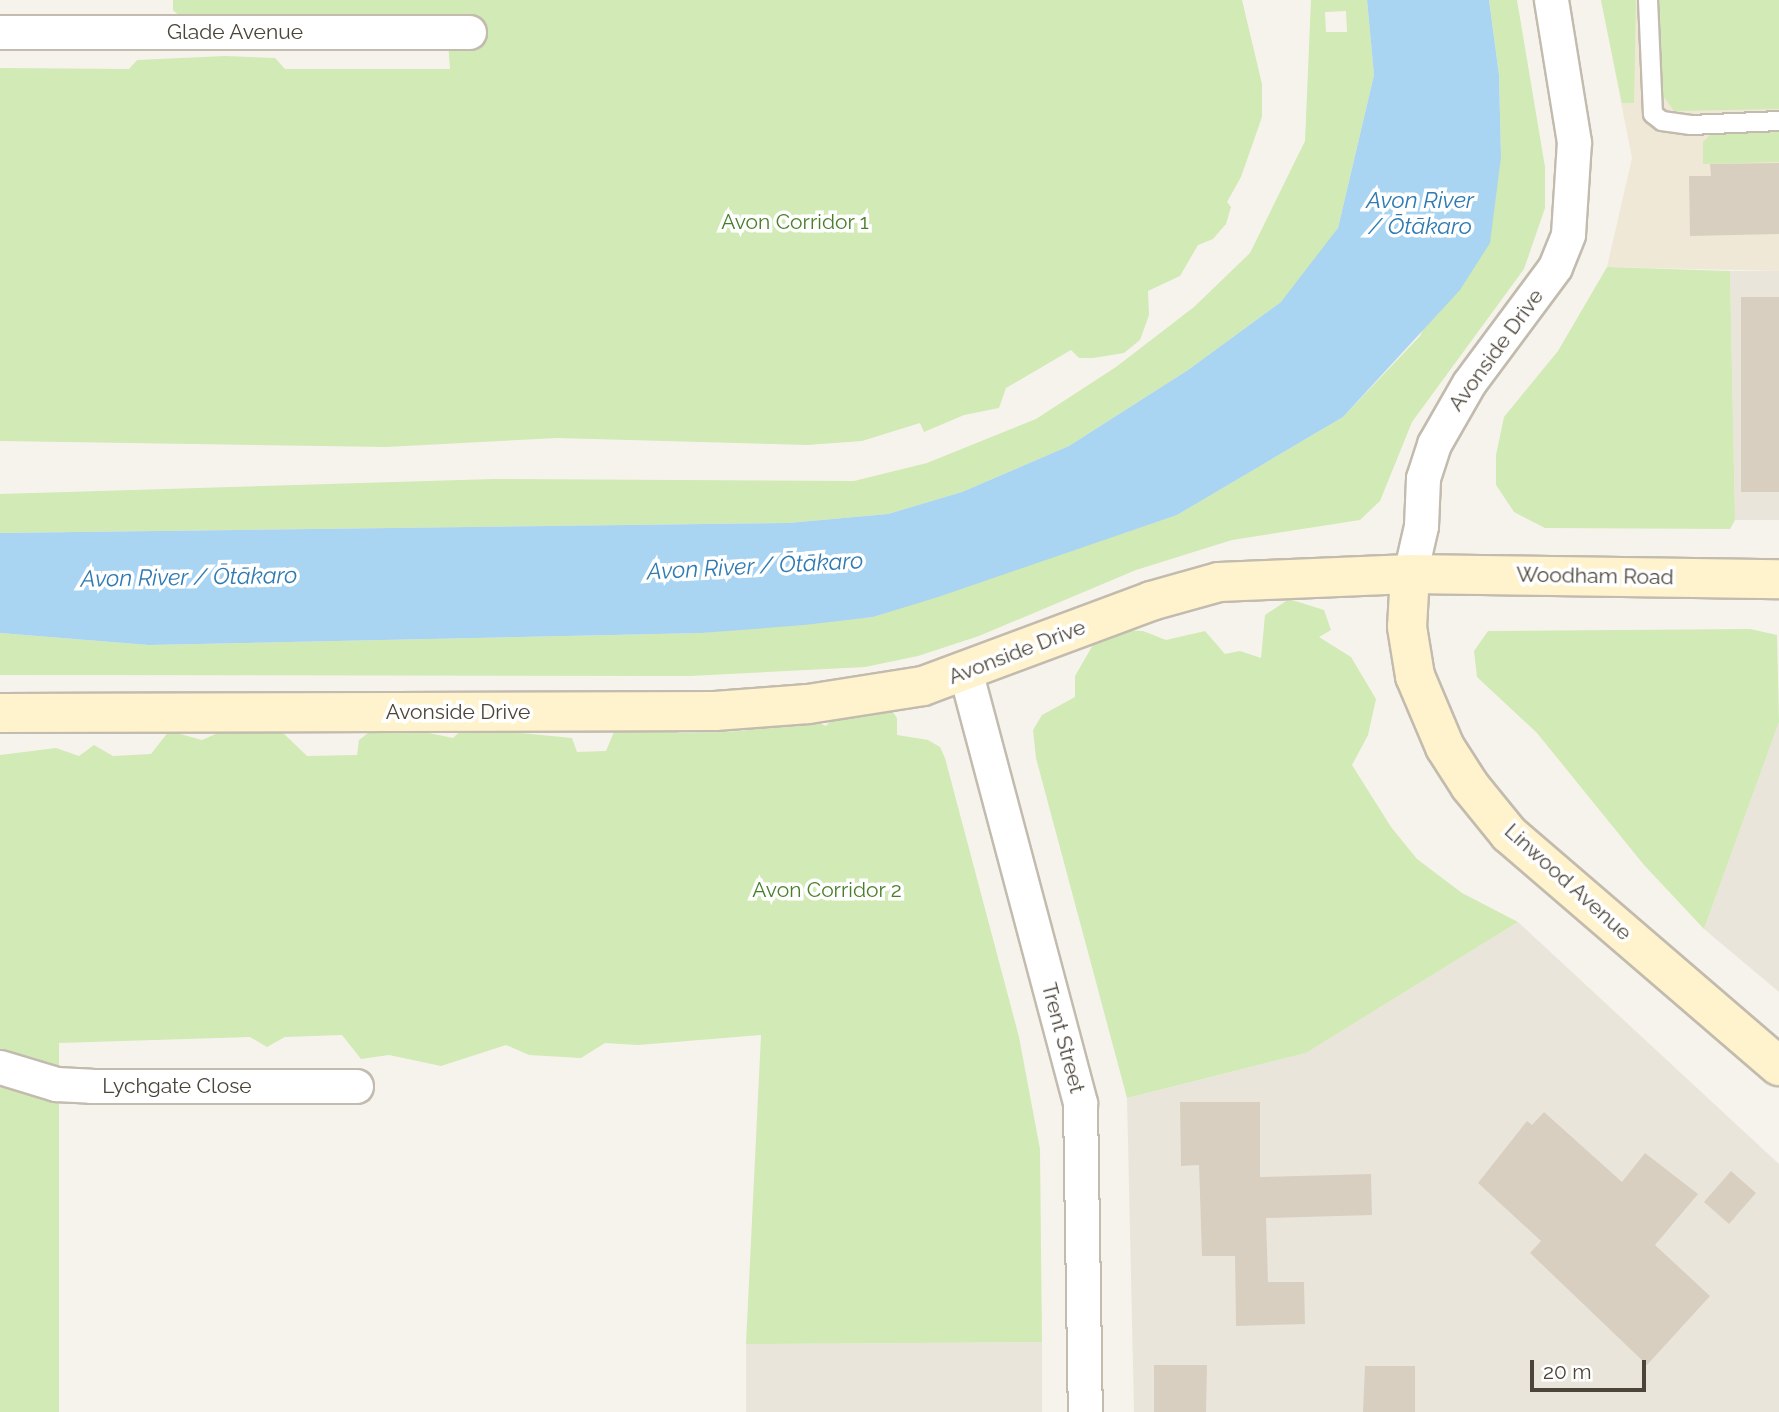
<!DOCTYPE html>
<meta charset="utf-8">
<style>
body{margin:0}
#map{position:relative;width:1779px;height:1412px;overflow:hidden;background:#f6f3ec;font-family:Raleway,sans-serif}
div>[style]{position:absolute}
.residential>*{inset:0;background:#eae5da}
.education>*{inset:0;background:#efe8d6}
.green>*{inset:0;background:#d2eab5}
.water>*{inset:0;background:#a9d4f2}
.building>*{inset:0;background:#d8cfc1}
.roads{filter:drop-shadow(2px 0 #c2bbae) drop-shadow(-2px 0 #c2bbae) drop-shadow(0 2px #c2bbae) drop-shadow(0 -2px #c2bbae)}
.lane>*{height:18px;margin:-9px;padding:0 9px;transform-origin:9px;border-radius:9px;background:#fff}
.street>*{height:33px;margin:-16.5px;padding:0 16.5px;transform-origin:16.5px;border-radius:16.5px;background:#fff}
.secondary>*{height:38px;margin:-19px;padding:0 19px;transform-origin:19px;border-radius:19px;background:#fff3cd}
span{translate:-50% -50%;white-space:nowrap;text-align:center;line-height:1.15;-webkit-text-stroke:7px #fff;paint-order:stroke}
.street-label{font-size:21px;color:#4b4439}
.park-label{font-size:21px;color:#4a7f2a}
.water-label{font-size:23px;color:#2e7ab2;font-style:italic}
.scale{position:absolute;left:1530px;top:1360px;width:116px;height:32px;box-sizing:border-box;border:4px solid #4b4439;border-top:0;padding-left:9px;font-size:21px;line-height:24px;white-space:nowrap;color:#4b4439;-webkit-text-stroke:5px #fff;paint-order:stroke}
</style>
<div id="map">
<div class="residential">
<i style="clip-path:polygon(1730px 271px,1779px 271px,1779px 520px,1735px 520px)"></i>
<i style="clip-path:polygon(1779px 634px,1779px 992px,1704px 929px,1779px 722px)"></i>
<i style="clip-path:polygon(1518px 922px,1779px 1164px,1779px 1412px,1134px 1412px,1127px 1098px,1306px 1053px)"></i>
<i style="clip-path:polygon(1042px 1342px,1042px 1412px,746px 1412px,746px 1344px)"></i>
</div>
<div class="education">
<i style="clip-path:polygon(1601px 0,1779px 0,1779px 271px,1607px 267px,1632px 158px)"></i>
</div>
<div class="green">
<i style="clip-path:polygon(173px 0,1242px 0,1262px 84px,1262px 117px,1241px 177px,1227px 202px,1231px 207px,1226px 224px,1213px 239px,1198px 245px,1180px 276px,1148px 291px,1149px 315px,1140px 340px,1124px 353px,1093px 358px,1079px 358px,1071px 350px,1006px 388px,999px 408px,964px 415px,924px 432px,920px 423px,862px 441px,807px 445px,557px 438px,386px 447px,0 441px,0 68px,129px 69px,137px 60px,225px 56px,275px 58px,285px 69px,450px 69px,446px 14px,414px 19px,365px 51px,185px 21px,173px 10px)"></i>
<i style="clip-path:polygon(evenodd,1311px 0,1367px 0,1374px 75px,1338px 228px,1316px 260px,1281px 302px,1188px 370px,1069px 446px,962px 492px,888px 514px,788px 523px,0 533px,0 494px,494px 479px,854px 481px,927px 463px,1036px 419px,1116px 367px,1194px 307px,1250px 253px,1305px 141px,1311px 0,1346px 11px,1347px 32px,1326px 32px,1325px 12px,1346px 11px)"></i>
<i style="clip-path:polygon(1489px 0,1517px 0,1545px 167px,1545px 208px,1524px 269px,1412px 422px,1380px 501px,1360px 520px,1232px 540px,1136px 570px,979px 636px,918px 656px,865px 667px,690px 676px,0 675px,0 633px,149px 645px,702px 633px,873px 617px,1177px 515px,1343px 417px,1420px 336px,1501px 157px,1499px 75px)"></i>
<i style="clip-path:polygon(1601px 0,1636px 0,1634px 103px,1622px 103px)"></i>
<i style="clip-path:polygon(1657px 0,1779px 0,1779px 109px,1674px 111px,1655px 84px)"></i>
<i style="clip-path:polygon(1779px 132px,1779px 162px,1703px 164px,1703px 142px,1712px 133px)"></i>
<i style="clip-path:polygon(1607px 267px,1730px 271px,1735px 520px,1730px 529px,1545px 528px,1514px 512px,1496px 485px,1496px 455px,1504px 417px,1558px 351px)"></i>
<i style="clip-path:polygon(1289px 599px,1324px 610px,1331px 630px,1319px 637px,1351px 657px,1376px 699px,1368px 735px,1352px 765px,1391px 827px,1417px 859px,1462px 893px,1518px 922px,1306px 1053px,1127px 1098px,1036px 758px,1033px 730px,1042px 715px,1075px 697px,1075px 676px,1094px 643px,1120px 630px,1143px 631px,1166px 640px,1205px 631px,1225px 654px,1240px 651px,1261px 658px,1265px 615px)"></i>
<i style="clip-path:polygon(1750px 629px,1777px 635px,1779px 722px,1704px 929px,1644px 865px,1537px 733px,1477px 677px,1474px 651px,1488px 631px)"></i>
<i style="clip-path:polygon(890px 708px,897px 718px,897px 735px,928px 740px,940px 747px,945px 758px,1019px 1037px,1040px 1149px,1042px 1342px,746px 1344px,761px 1035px,638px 1045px,605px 1043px,581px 1058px,529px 1055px,506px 1045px,441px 1066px,389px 1055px,361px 1059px,342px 1035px,285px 1037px,267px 1047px,250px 1037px,59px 1043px,59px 1412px,0 1412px,0 755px,56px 748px,79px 756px,94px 745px,113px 756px,151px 754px,169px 731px,202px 740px,227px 729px,280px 730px,307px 756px,357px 755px,359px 740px,381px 723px,453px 738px,470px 722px,499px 731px,572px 738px,577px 752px,606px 751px,616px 727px,654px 725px,680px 733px,742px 731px,804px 717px,826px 726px,842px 709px)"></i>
</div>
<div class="water">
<i style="clip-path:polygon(1367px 0,1489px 0,1499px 75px,1501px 157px,1490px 243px,1460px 290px,1343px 417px,1177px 515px,938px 597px,873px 617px,804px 625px,702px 633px,149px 645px,0 633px,0 533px,788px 523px,888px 514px,962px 492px,1069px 446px,1188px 370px,1281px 302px,1338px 228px,1374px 75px)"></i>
</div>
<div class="building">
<i style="clip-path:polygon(1779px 163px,1779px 234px,1690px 236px,1689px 176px,1711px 176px,1710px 164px)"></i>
<i style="clip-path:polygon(1741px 297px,1779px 297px,1779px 492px,1741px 492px)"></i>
<i style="clip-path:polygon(1180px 1102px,1260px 1102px,1260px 1177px,1371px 1174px,1372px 1215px,1266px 1218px,1268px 1282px,1304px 1282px,1305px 1324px,1236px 1326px,1235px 1256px,1202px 1256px,1199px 1165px,1181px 1166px)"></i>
<i style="clip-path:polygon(1544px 1112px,1622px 1182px,1645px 1153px,1698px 1194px,1655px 1245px,1710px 1296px,1647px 1365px,1530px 1253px,1541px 1241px,1478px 1183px,1527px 1121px,1532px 1125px)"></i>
<i style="clip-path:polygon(1731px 1171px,1756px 1193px,1729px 1224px,1704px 1202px)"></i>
<i style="clip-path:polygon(1154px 1365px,1207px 1365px,1206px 1412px,1154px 1412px)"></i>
<i style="clip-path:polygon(1365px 1366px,1415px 1366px,1415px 1412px,1363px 1412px)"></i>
</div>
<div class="roads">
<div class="lane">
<i style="left:1648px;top:0;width:114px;rotate:87.5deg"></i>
<i style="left:1653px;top:114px;width:11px;rotate:38deg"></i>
<i style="left:1662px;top:121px;width:29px;rotate:8deg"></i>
<i style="left:1691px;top:125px;width:88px;rotate:-2.6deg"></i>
</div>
<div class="street">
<i style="left:0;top:32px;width:469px"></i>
<i style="left:1410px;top:574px;width:49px;rotate:-77.1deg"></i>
<i style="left:1421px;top:526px;width:48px;rotate:-87.6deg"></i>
<i style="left:1423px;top:478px;width:36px;rotate:-72deg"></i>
<i style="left:1434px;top:444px;width:70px;rotate:-60.2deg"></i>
<i style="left:1469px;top:383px;width:144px;rotate:-53.4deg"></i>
<i style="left:1555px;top:267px;width:35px;rotate:-68deg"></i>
<i style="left:1568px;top:234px;width:92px;rotate:-86.3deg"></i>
<i style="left:1574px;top:142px;width:144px;rotate:-99.2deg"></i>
<i style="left:966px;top:674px;width:444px;rotate:75.1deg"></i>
<i style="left:1080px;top:1103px;width:309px;rotate:89.1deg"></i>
<i style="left:0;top:1067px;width:59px;rotate:16.9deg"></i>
<i style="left:56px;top:1084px;width:35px;rotate:3deg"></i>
<i style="left:91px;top:1086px;width:265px"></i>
</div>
<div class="secondary">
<i style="left:1410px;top:574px;width:53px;rotate:93.2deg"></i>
<i style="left:1407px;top:627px;width:50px;rotate:80.7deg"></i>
<i style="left:1415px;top:676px;width:77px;rotate:67.1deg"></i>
<i style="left:1445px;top:747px;width:46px;rotate:57.3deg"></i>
<i style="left:1470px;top:786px;width:62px;rotate:50.9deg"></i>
<i style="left:1509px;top:834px;width:356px;rotate:40.7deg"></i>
<i style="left:0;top:713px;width:715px;rotate:-0.16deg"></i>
<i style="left:715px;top:711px;width:93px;rotate:-4.3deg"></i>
<i style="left:808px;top:704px;width:116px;rotate:-8.9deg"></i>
<i style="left:923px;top:686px;width:243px;rotate:-20.4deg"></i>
<i style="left:1151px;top:601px;width:71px;rotate:-15.6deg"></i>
<i style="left:1219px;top:582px;width:191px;rotate:-2.4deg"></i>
<i style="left:1410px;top:574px;width:369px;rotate:0.8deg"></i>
</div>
</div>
<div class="street-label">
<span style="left:235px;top:32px">Glade Avenue</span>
<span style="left:1496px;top:350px;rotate:-54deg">Avonside Drive</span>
<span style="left:1595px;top:576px;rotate:1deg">Woodham Road</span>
<span style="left:1017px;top:652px;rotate:-21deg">Avonside Drive</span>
<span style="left:458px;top:712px">Avonside Drive</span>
<span style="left:1568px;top:882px;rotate:42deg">Linwood Avenue</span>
<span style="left:1063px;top:1038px;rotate:75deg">Trent Street</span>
<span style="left:177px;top:1086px">Lychgate Close</span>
</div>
<div class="park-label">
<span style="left:795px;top:222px">Avon Corridor 1</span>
<span style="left:827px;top:890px">Avon Corridor 2</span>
</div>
<div class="water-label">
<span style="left:1420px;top:213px">Avon River<br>/ Ōtākaro</span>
<span style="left:755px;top:566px;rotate:-3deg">Avon River / Ōtākaro</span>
<span style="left:189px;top:577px;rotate:-1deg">Avon River / Ōtākaro</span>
</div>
<div class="scale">20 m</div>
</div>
